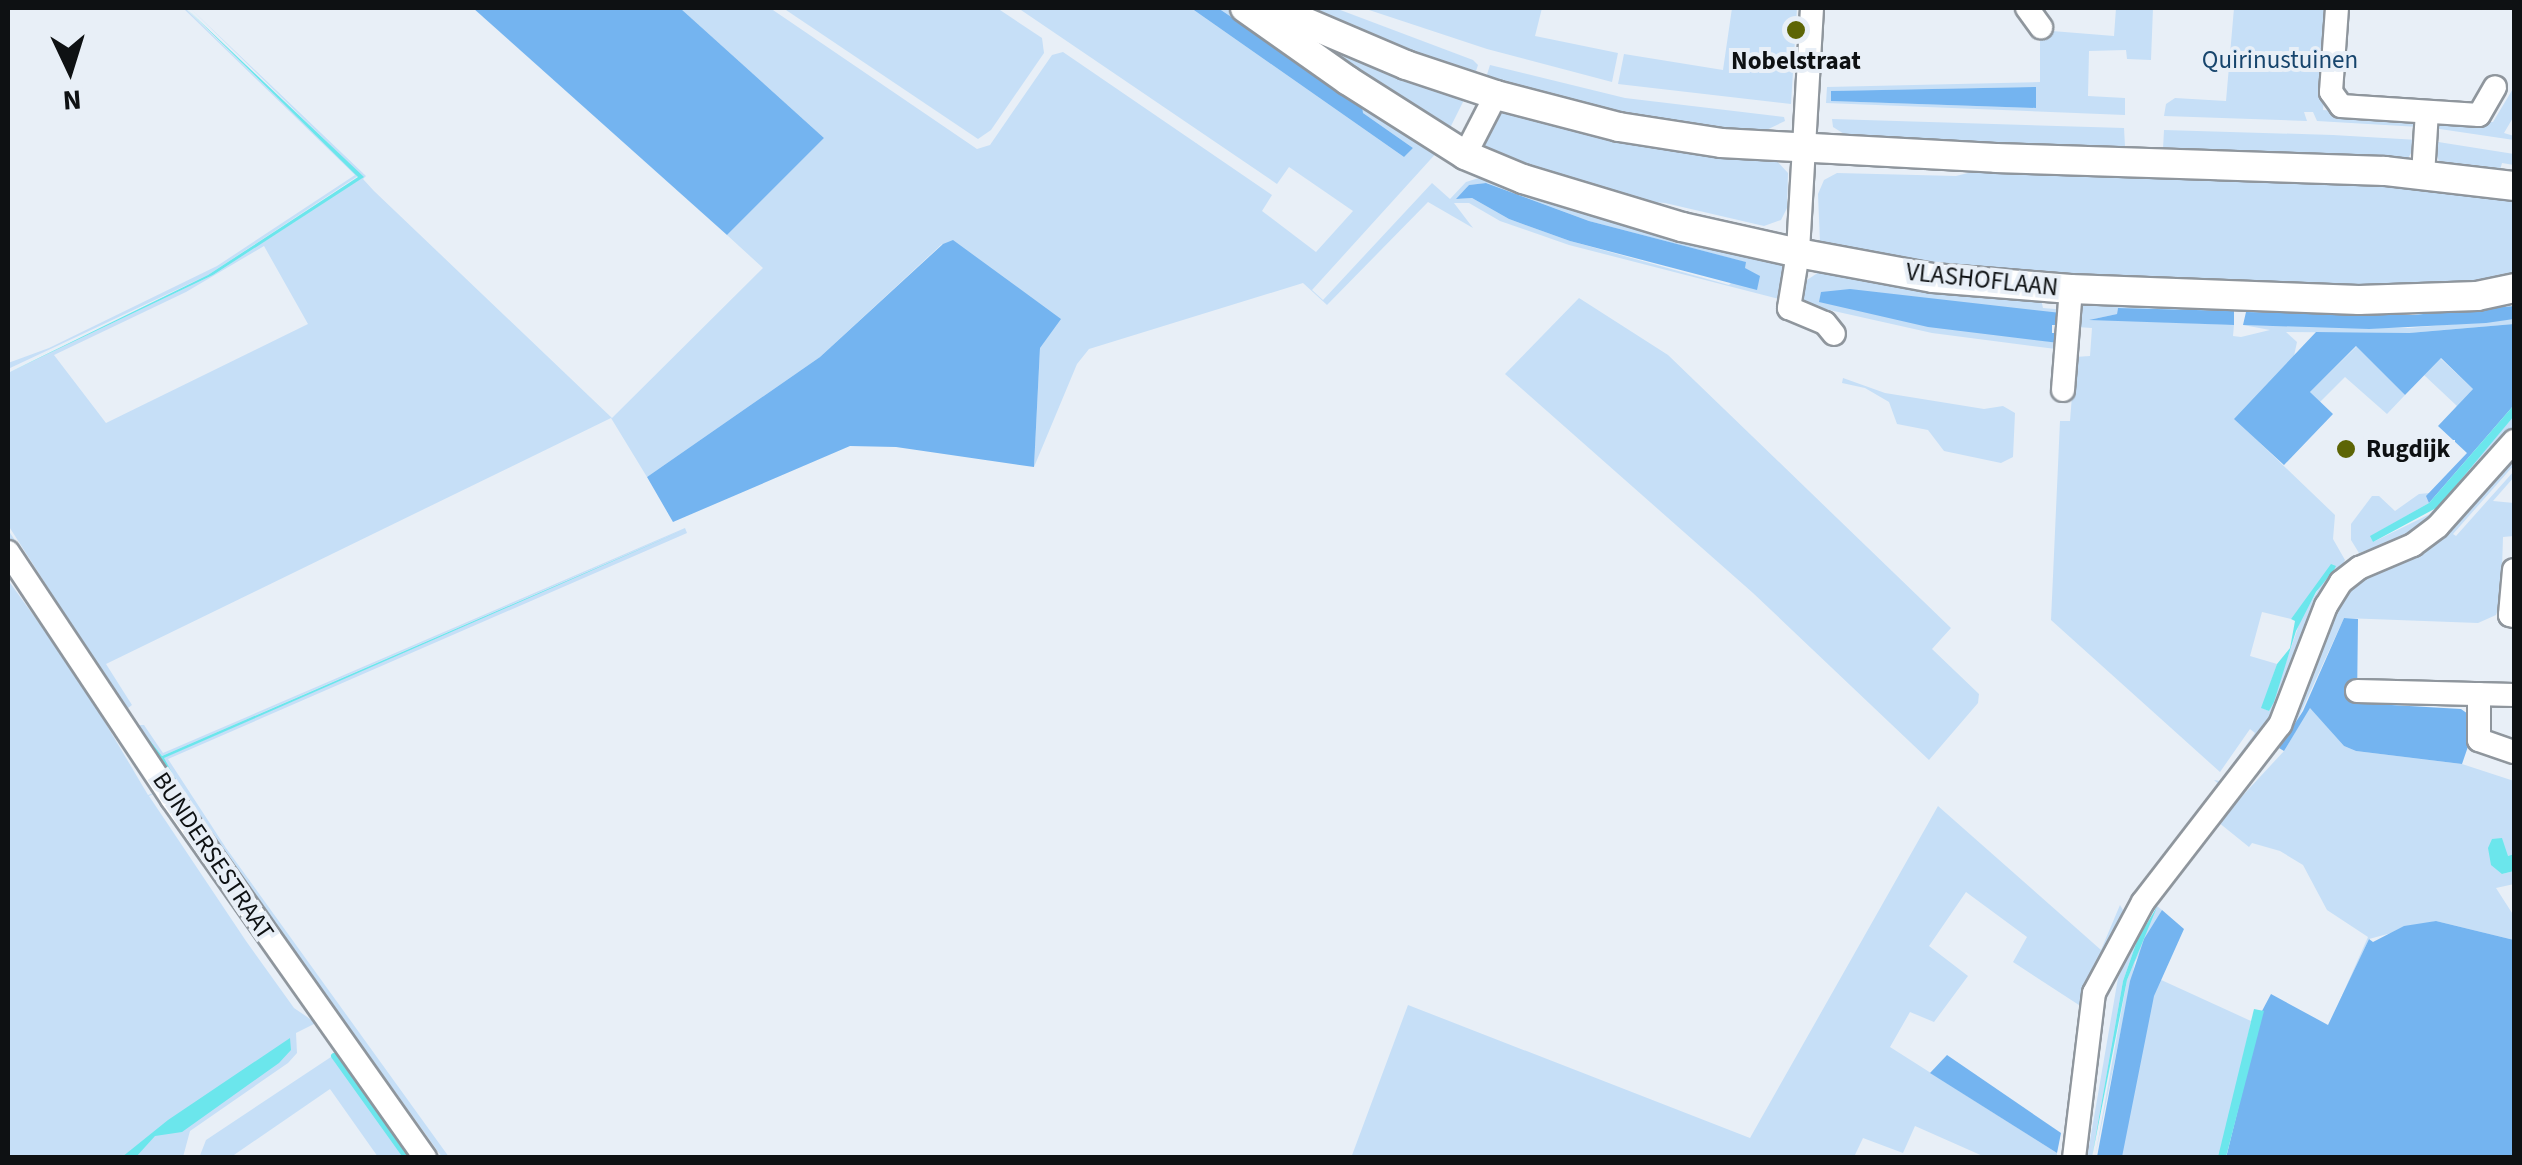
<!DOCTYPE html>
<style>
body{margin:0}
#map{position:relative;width:2522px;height:1165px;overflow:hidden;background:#e8eff7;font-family:"Source Sans 3",sans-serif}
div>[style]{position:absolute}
.green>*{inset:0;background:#c6dff7}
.forest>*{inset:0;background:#74b4f0}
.water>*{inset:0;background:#6be6ec}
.stream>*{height:6px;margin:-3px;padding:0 3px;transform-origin:3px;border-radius:3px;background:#6be6ec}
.roads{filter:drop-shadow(2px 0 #8f969d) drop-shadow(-2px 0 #8f969d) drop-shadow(0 2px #8f969d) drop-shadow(0 -2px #8f969d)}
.minor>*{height:22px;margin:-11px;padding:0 11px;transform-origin:11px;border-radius:11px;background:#fff}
.tertiary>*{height:28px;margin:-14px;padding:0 14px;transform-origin:14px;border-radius:14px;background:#fff}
.dots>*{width:28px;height:28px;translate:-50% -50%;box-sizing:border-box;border:5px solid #e8eff7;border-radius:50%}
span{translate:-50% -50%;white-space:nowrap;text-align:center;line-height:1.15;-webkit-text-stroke:8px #e8eff7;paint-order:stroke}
.park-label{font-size:25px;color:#17456d}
.poi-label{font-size:25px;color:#0e1113;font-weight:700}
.left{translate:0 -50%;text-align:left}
.street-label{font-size:25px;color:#0e1113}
.frame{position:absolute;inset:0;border:10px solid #0e1113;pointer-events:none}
.north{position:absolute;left:20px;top:20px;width:100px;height:100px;-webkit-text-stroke:8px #e8eff7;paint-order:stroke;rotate:176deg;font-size:28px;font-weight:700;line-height:40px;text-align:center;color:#0e1113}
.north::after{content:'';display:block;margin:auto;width:35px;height:45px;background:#0e1113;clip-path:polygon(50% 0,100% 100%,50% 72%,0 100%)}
</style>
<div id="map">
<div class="green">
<i style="clip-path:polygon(183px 8px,185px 8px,358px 176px,208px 275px,8px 369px,8px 363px,49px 348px,217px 266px,355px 175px)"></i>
<i style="clip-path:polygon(evenodd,190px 8px,366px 176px,363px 179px,374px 191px,612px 418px,763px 268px,727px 235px,824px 138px,680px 8px,770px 8px,977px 149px,990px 145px,1052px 55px,1063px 52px,1272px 195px,1262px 211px,1316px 252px,1353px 211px,1289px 167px,1277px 184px,1018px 8px,1191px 8px,1404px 157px,1413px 148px,1363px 113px,1362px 105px,1218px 8px,1225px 8px,1439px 150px,1312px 290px,1323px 300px,1432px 183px,1450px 199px,1466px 182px,1479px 178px,1624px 226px,1785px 266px,1787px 301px,1569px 245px,1500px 221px,1469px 203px,1454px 203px,1473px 228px,1428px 202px,1327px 305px,1303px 283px,1089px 349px,1077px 364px,1034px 467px,1040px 348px,942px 244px,820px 357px,647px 477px,611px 418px,106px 664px,132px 705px,123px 712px,8px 542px,8px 530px,52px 594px,8px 525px,8px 373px,213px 275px,363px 177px,190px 8px,1487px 183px,1589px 221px,1745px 262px,1745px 268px,1729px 285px,1570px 241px,1509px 219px,1472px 198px,1458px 199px,1469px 185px,1487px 183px,190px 8px,264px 246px,308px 324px,106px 423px,54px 355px,186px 292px,264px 246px)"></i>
<i style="clip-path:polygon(783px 8px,997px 8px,1042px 38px,1044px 53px,991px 130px,978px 139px)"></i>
<i style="clip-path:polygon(1289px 8px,1335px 8px,1473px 60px,1478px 65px,1473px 80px)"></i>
<i style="clip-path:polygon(1363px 8px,1542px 8px,1535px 36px,1618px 53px,1612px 82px,1487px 49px)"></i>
<i style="clip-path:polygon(1732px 8px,1797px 8px,1791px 104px,1618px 84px,1624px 54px,1723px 70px)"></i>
<i style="clip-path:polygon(evenodd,2116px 8px,2153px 8px,2151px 60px,2127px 59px,2126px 50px,2089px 51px,2088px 96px,2125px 98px,2125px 115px,1826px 103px,1827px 87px,2040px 82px,2040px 41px,2052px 31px,2114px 36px,2116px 8px,2036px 87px,2035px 108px,1831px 101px,1832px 91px,2036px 87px)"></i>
<i style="clip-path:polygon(2234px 8px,2330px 8px,2323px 110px,2409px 116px,2419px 127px,2317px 121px,2313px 112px,2304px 112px,2307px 121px,2164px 116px,2166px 104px,2175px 98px,2226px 101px)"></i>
<i style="clip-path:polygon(1331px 50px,1464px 100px,1448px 132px,1329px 52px)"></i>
<i style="clip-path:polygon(1490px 65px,1625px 98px,1784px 117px,1785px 121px,1758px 134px,1634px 119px,1484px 84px)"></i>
<i style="clip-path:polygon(2514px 87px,2514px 116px,2504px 133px,2514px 136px,2514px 140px,2433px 128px,2444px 119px,2493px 122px)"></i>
<i style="clip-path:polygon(1504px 113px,1619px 139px,1775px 159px,1788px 173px,1787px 208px,1781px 220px,1764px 226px,1665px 203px,1617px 199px,1482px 152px,1480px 142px,1496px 115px)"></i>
<i style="clip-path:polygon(1832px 119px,2124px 128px,2125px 146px,2122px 155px,1849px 137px,1833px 127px)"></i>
<i style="clip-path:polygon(2164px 130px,2333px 135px,2418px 140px,2404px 166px,2175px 158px,2175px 150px,2163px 149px)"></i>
<i style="clip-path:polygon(2432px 141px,2514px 154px,2514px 165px,2502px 163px,2500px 170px,2439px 161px)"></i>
<i style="clip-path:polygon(1992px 167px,2357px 177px,2514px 195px,2514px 280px,2413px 288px,2087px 280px,1941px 268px,1940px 261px,1936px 268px,1820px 242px,1818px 194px,1824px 180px,1837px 173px,1956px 176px)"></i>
<i style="clip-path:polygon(1819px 272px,2041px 299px,2043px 308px,2067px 310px,1995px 332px,2058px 343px,2064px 350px,1932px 333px,1807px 305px,1803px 298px,1807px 280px)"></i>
<i style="clip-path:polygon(1579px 298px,1668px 355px,1951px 628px,1932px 649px,1979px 694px,1978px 703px,1929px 760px,1753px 593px,1505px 374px)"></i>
<i style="clip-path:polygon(evenodd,2082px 302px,2234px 307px,2234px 311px,2118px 308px,2117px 314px,2094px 319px,2234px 325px,2233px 336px,2241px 337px,2270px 330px,2243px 325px,2409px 328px,2514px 319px,2514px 324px,2409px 333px,2286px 332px,2297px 342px,2294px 356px,2235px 419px,2335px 515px,2333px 539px,2345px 560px,2280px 709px,2221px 786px,2214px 780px,2220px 781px,2255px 733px,2250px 729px,2220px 772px,2051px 620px,2060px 421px,2070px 421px,2075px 357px,2090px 356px,2092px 328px,2077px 327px,2082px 302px,2334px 564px,2302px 616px,2269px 711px,2262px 708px,2277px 664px,2250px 656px,2262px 612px,2291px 619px,2334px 564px)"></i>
<i style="clip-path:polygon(2357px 346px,2405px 395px,2387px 414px,2345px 377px,2320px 402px,2310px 392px)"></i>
<i style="clip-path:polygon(2440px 358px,2473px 389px,2457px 406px,2424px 375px)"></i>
<i style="clip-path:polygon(1843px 378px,1885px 393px,1984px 409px,2003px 406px,2015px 413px,2013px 457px,2001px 463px,1944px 451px,1928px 430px,1897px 424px,1889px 402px,1865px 388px,1842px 383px)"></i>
<i style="clip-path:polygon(2514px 416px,2514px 428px,2443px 512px,2405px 537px,2359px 553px,2351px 540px,2351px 524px,2372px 496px,2379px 496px,2395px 511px,2419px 494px,2429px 493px,2429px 503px,2371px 536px,2373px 542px,2430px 514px)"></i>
<i style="clip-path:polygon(2514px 454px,2514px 465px,2453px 534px,2456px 536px,2514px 471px,2514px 477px,2493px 501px,2514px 503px,2514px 536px,2503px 537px,2501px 601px,2496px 615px,2478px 623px,2344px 618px,2294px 727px,2220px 820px,2284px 751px,2310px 707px,2344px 746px,2356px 751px,2462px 764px,2514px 781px,2514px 854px,2508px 856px,2502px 874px,2514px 871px,2514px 884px,2496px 888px,2514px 916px,2514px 940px,2436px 921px,2369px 939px,2329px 1025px,2368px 937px,2327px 910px,2303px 865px,2280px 851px,2252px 843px,2249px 847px,2218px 822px,2297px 710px,2333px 610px,2354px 582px,2453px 524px)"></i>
<i style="clip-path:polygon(evenodd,685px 528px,687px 533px,168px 759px,226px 848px,449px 1157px,442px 1157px,384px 1076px,439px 1157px,431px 1157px,131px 725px,144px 725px,163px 753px,685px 528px,683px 530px,163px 758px,192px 809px,141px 729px,162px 756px,683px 530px)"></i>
<i style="clip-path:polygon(8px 574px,19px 575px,157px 792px,149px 796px,246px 941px,294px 1008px,316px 1023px,296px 1033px,297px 1053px,288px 1063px,190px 1131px,183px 1157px,8px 1157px,8px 580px,80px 680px,148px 795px,154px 793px,11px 575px)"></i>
<i style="clip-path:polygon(1938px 806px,2101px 950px,2120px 905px,2126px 915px,2082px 1007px,2013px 962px,2027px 937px,1966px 892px,1929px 946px,1968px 976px,1934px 1022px,1910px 1012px,1890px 1047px,2057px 1153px,2057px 1157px,1985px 1157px,1915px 1126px,1903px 1153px,1863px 1138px,1854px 1157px,1351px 1158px,1408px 1005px,1750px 1138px)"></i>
<i style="clip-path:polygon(2152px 902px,2162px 910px,2135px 962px,2095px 1157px,2127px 980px,2156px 907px,2138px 938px,2123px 981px,2092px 1157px,2087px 1158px,2118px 978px)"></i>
<i style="clip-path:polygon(2146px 973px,2251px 1021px,2221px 1157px,2113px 1158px)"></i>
<i style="clip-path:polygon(337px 1053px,417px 1157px,378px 1157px,330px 1089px,231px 1157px,199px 1158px,206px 1140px)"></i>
</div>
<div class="forest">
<i style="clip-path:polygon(473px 8px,680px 8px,824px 138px,727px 235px)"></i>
<i style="clip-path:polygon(1191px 8px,1218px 8px,1362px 105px,1363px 113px,1413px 148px,1404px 157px)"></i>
<i style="clip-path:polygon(2036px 87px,2036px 108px,1831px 101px,1831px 91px)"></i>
<i style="clip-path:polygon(1486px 183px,1589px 221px,1746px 262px,1745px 268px,1760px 276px,1757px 290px,1570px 241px,1509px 219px,1472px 198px,1456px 199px,1469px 185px)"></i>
<i style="clip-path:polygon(953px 240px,1061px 319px,1040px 348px,1034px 467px,896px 447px,850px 446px,673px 522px,647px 477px,820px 357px,943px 244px)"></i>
<i style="clip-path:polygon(1850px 289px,2061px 313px,2060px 325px,2052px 325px,2052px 333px,2059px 333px,2059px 343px,1928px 327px,1819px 302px,1821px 292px)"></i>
<i style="clip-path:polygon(2514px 306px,2514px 319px,2486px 323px,2369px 329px,2243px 325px,2246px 312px,2412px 315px)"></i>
<i style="clip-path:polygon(2118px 308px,2234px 311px,2234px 325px,2089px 320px,2117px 314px)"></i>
<i style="clip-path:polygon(2514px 324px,2514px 405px,2429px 503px,2426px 496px,2467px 453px,2438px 426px,2473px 389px,2441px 358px,2405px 395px,2356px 346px,2310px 392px,2333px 414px,2284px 465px,2234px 419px,2316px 332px,2409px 333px)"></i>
<i style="clip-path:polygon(2344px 618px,2358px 619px,2357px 703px,2461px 709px,2468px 714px,2473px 732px,2462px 764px,2356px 751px,2344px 746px,2310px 708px,2284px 751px,2279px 748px,2303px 711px)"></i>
<i style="clip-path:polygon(2162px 910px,2184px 929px,2154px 996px,2122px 1157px,2097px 1157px,2130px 981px,2144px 939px)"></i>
<i style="clip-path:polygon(2436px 921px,2514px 940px,2514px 1157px,2226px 1158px,2262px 1011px,2271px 994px,2328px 1025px,2369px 939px,2373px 942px,2404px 926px)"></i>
<i style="clip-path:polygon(1947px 1055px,2061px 1133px,2057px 1153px,1930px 1073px)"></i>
</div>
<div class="water">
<i style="clip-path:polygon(186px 8px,364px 177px,213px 275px,8px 373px,208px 275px,358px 177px)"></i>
<i style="clip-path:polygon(2514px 405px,2514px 416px,2438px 507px,2373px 542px,2370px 536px,2429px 503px)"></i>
<i style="clip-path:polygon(684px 530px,164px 758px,192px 809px,140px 728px,162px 756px)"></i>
<i style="clip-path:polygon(2331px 564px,2336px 566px,2334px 570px,2316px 592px,2296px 631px,2274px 702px,2269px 711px,2261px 708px,2277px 664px,2290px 648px,2295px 621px,2291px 619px)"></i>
<i style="clip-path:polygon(2502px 838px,2508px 856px,2514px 854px,2514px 871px,2502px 874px,2491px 865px,2488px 848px,2492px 839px)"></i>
<i style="clip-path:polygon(2157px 907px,2127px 980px,2092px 1157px,2123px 981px,2138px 938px)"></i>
<i style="clip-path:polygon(2254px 1009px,2264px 1011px,2226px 1157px,2218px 1157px)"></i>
<i style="clip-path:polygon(290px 1038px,291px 1050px,279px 1063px,182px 1132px,155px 1136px,136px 1157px,122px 1157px,168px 1120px)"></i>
</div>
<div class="stream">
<i style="left:334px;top:1056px;width:125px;rotate:54.4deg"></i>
</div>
<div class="roads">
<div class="minor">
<i style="left:1812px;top:8px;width:245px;rotate:93.3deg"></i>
<i style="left:1798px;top:253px;width:56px;rotate:99.3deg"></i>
<i style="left:1789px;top:308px;width:39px;rotate:23deg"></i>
<i style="left:1825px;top:323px;width:14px;rotate:51deg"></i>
<i style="left:2027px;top:8px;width:24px;rotate:54deg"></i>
<i style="left:2337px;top:8px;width:84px;rotate:94.1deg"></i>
<i style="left:2331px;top:92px;width:17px;rotate:54deg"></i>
<i style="left:2341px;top:106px;width:138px;rotate:3.7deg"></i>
<i style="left:2479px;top:115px;width:32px;rotate:-60deg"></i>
<i style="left:1465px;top:155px;width:68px;rotate:-62.7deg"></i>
<i style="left:2423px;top:175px;width:63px;rotate:-86.4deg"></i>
<i style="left:2063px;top:390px;width:101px;rotate:-85.5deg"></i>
<i style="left:8px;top:552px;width:296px;rotate:56.4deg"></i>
<i style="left:172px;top:799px;width:439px;rotate:54.8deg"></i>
<i style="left:2514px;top:570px;width:45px;rotate:95.1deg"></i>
<i style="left:2510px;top:615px;width:4px;rotate:14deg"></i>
<i style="left:2357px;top:691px;width:157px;rotate:1.5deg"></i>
<i style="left:2479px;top:694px;width:46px;rotate:90deg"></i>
<i style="left:2479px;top:740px;width:37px;rotate:19deg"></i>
<i style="left:2074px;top:1158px;width:166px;rotate:-83.1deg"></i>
<i style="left:2094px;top:993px;width:103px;rotate:-61.7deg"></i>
<i style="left:2143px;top:902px;width:224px;rotate:-52.3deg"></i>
<i style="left:2280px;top:725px;width:128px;rotate:-68.9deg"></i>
<i style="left:2326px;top:606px;width:28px;rotate:-58deg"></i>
<i style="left:2341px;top:582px;width:23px;rotate:-38deg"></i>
<i style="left:2359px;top:568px;width:59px;rotate:-23.1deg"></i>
<i style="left:2413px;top:545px;width:31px;rotate:-37deg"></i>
<i style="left:2438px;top:526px;width:114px;rotate:-48.2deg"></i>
</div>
<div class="tertiary">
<i style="left:1245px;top:8px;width:125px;rotate:35.2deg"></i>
<i style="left:1347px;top:80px;width:140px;rotate:32.4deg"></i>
<i style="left:1465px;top:155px;width:63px;rotate:22.5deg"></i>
<i style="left:1523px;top:179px;width:166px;rotate:16.8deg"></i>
<i style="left:1682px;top:227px;width:119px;rotate:12.6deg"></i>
<i style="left:1798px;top:253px;width:137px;rotate:10.5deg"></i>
<i style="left:1933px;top:278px;width:138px;rotate:4.6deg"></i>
<i style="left:2071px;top:289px;width:288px;rotate:2.2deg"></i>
<i style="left:2359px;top:300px;width:118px;rotate:-1.9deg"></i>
<i style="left:2477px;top:296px;width:38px;rotate:-12deg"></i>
<i style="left:1272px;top:8px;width:146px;rotate:23deg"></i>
<i style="left:1406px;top:65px;width:95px;rotate:18.4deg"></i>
<i style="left:1496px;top:95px;width:127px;rotate:14.6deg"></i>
<i style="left:1619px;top:127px;width:103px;rotate:8.9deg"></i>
<i style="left:1721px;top:143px;width:275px;rotate:3.1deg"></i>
<i style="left:1996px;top:158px;width:389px;rotate:1.9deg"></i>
<i style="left:2385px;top:171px;width:130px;rotate:6.6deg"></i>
</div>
</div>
<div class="dots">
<i style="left:1796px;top:30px;background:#5d6505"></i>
<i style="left:2346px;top:449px;background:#5d6505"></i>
</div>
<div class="park-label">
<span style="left:2280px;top:60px">Quirinustuinen</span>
</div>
<div class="poi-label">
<span style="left:1796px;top:61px">Nobelstraat</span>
<span class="left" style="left:2366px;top:449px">Rugdijk</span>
</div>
<div class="street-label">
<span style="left:1982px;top:280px;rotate:6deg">VLASHOFLAAN</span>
<span style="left:213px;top:856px;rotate:56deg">BUNDERSESTRAAT</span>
</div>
<div class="frame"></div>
<div class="north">N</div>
</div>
